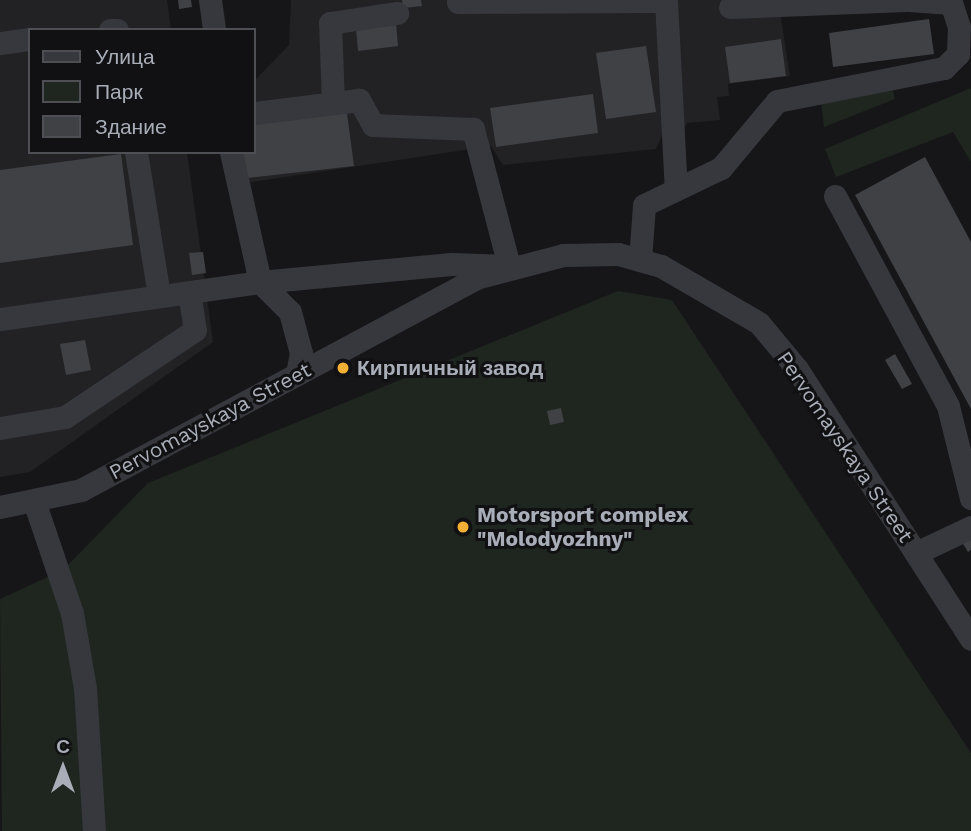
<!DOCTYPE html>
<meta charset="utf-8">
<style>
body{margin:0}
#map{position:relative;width:971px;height:831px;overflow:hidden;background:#161618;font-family:"Work Sans",sans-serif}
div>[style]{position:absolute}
.built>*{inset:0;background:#222225}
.green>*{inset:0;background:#1e261f}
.building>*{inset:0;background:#404145}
.minor>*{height:23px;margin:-11.5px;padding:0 11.5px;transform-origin:11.5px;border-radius:11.5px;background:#37383d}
.dots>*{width:19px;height:19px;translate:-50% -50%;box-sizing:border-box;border:4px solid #111113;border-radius:50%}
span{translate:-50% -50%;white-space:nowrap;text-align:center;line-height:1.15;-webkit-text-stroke:6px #111113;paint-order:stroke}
.poi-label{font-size:21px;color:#a8adb8;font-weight:700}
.left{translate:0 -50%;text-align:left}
.street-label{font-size:21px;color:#a8adb8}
.legend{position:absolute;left:28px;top:28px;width:228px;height:126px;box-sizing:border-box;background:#111113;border:2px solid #4d4f55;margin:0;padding:9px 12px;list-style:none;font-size:21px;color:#a8adb8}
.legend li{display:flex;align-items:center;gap:14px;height:35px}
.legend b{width:35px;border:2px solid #4d4f55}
.north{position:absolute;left:28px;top:733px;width:70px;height:70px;-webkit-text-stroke:5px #111113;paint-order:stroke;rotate:0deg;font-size:19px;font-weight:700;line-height:28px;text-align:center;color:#a8adb8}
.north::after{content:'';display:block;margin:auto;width:24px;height:32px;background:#a8adb8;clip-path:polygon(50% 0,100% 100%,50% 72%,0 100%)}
</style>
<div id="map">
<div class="built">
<i style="clip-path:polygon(0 0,167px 0,171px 30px,30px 30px,30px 152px,187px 152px,213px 342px,30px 472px,0 477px)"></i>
<i style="clip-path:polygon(291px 0,778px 0,790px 76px,728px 84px,729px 96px,717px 97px,720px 120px,687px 123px,682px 134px,662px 135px,656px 149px,503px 165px,491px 146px,239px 184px,254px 152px,254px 81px,289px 45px)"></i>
</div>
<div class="green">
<i style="clip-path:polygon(892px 87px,895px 99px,824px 127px,821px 101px)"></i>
<i style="clip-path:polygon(971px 88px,971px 162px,953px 132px,836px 177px,825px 149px)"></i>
<i style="clip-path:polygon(618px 291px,672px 300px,971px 753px,971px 831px,2px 831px,0 599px,63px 570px,148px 483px)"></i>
</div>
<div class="building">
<i style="clip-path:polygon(178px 0,191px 0,192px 7px,179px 9px)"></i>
<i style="clip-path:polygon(402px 0,421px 0,422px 6px,403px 8px)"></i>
<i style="clip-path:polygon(929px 19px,934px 54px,833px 67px,829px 33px)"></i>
<i style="clip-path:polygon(396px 23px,398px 46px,358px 51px,356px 28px)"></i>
<i style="clip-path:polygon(781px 39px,786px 76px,730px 83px,725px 47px)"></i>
<i style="clip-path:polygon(646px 46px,656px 112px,606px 119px,596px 53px)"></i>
<i style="clip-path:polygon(593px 94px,598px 133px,496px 147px,490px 108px)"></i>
<i style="clip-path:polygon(347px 113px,354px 166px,239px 179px,236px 152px,254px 152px,254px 124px)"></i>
<i style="clip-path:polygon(121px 154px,133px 245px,0 263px,0 170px)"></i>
<i style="clip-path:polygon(925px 157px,971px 242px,971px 409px,855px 195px)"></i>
<i style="clip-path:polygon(203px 252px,206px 273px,192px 275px,189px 253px)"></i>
<i style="clip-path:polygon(85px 340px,91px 370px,66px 375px,60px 344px)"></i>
<i style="clip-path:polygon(895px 354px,912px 384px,902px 389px,885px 360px)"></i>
<i style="clip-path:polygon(561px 408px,564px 422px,550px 425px,547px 411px)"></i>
<i style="clip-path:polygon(971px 532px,971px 550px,968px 552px,960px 539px)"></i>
</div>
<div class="minor">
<i style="left:210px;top:0;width:30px;rotate:82deg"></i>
<i style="left:458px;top:2px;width:208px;rotate:-0.3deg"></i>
<i style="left:666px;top:1px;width:188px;rotate:87deg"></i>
<i style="left:730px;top:7px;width:176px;rotate:-2.3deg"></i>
<i style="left:110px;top:30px;width:7px"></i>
<i style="left:0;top:43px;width:30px;rotate:-8deg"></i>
<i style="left:333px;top:103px;width:80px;rotate:-92.1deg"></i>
<i style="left:330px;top:23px;width:68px;rotate:-8.5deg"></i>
<i style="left:136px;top:152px;width:146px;rotate:80.9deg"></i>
<i style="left:231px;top:152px;width:133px;rotate:77.4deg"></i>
<i style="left:260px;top:282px;width:42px;rotate:45deg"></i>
<i style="left:290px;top:312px;width:42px;rotate:75deg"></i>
<i style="left:301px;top:353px;width:21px;rotate:101deg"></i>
<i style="left:835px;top:196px;width:238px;rotate:61.7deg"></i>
<i style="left:948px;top:406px;width:95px;rotate:76deg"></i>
<i style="left:640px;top:260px;width:55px;rotate:-85.8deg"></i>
<i style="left:644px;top:205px;width:85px;rotate:-25.7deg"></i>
<i style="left:721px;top:168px;width:87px;rotate:-50.1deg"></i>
<i style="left:777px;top:101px;width:170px;rotate:-11.2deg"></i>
<i style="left:944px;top:68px;width:20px;rotate:-45deg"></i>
<i style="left:958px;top:54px;width:27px;rotate:-88deg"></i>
<i style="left:959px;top:27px;width:25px;rotate:-108deg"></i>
<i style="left:951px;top:3px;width:42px;rotate:-175.9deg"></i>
<i style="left:0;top:319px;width:263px;rotate:-8.1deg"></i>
<i style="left:260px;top:282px;width:192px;rotate:-5.4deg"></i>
<i style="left:451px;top:264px;width:58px;rotate:2deg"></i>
<i style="left:509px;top:266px;width:142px;rotate:-104.7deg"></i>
<i style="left:473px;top:129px;width:100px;rotate:-177.7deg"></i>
<i style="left:373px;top:125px;width:29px;rotate:-119deg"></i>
<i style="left:359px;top:100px;width:106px;rotate:172.9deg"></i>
<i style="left:0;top:428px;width:66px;rotate:-9.6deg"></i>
<i style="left:65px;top:417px;width:156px;rotate:-33.8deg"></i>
<i style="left:195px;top:330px;width:38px;rotate:-99deg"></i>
<i style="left:34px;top:501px;width:118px;rotate:71.3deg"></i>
<i style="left:72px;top:613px;width:76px;rotate:80.2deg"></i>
<i style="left:85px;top:688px;width:143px;rotate:86.4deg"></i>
<i style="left:0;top:507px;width:83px;rotate:-11.9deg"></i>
<i style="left:81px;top:490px;width:448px;rotate:-28.2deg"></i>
<i style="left:476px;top:278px;width:90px;rotate:-14.8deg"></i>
<i style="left:563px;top:255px;width:55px;rotate:-1deg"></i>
<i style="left:618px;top:254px;width:45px;rotate:15.6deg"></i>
<i style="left:661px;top:266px;width:113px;rotate:30.2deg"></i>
<i style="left:759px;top:323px;width:60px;rotate:50.4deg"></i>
<i style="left:797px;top:369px;width:321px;rotate:57.2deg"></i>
<i style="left:916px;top:553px;width:61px;rotate:-25.3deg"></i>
</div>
<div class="dots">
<i style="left:343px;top:368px;background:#f2b134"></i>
<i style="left:463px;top:527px;background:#f2b134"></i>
</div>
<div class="poi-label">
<span class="left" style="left:357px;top:368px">Кирпичный завод</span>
<span class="left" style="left:477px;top:527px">Motorsport complex<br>"Molodyozhny"</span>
</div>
<div class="street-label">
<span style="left:210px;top:421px;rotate:-28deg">Pervomayskaya Street</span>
<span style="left:845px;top:447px;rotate:56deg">Pervomayskaya Street</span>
</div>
<ul class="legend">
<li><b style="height:9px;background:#37383d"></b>Улица</li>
<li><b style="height:19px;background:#1e261f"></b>Парк</li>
<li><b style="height:19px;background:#404145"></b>Здание</li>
</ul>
<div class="north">С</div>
</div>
